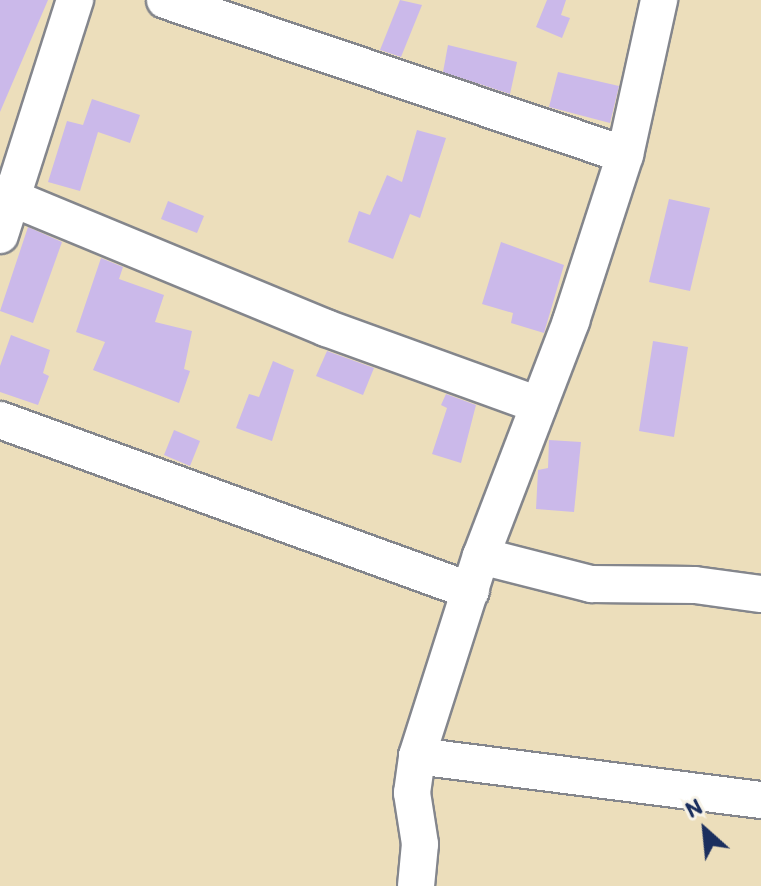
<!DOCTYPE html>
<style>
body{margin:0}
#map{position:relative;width:761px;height:886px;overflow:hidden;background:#ecdebb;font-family:Itim,sans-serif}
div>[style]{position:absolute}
.building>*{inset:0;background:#cbb9ea}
.roads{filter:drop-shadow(2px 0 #84868c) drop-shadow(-2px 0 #84868c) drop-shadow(0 2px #84868c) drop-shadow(0 -2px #84868c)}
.minor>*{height:36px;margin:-18px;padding:0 18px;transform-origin:18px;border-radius:18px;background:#fff}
span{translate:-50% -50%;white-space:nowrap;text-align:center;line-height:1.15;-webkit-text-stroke:6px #f7f3e8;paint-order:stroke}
.north{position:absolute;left:665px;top:790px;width:80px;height:80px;-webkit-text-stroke:6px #f7f3e8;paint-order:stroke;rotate:333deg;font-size:22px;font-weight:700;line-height:32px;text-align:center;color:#1b2f5e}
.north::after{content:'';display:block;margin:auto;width:28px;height:36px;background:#1b2f5e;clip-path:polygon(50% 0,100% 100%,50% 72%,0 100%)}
</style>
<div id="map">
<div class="building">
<i style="clip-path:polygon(0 0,48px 0,0 112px)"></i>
<i style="clip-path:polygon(400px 0,422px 5px,401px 57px,380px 50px)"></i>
<i style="clip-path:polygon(547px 0,566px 0,561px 15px,570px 18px,562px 38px,536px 27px)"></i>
<i style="clip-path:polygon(448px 45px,517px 62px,510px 94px,443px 72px)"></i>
<i style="clip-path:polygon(558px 72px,619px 86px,610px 123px,549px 107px)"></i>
<i style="clip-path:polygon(92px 99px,140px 115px,130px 143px,98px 132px,80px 191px,48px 182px,67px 121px,83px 125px)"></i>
<i style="clip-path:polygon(417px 130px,446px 138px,420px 218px,410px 214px,393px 259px,348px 242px,359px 211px,370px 215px,387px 175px,402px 182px)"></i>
<i style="clip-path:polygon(669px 199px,710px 208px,690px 291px,649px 282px)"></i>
<i style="clip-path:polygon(168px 201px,204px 216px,197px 233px,161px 219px)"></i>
<i style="clip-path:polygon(28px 227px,62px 242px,33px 323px,0 311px)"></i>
<i style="clip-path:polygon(501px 242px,564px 265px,544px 333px,511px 323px,513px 313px,482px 304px)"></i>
<i style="clip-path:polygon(101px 258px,123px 267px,119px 279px,164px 295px,155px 322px,192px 331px,184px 369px,190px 371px,179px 403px,93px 370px,105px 342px,76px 332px)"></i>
<i style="clip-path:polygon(11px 335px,50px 350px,43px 373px,49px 376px,38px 405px,0 392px,0 366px)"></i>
<i style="clip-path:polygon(653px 341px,688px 347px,674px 437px,639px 431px)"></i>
<i style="clip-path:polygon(327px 351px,374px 368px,363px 395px,316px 376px)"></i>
<i style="clip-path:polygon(273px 361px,294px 370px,272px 441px,236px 428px,249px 394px,259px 397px)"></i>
<i style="clip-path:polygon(446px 394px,476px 405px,461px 463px,432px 454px,447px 408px,441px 405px)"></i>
<i style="clip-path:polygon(174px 430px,200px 441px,190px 466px,164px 455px)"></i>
<i style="clip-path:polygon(549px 440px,581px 442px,574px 512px,536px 509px,538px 470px,548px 468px)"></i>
</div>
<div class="roads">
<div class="minor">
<i style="left:165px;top:0;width:485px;rotate:18.6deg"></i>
<i style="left:0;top:193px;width:353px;rotate:22.5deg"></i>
<i style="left:326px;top:328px;width:226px;rotate:19.9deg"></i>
<i style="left:0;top:235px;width:247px;rotate:-72.3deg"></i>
<i style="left:0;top:420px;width:501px;rotate:19.95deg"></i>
<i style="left:481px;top:556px;width:114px;rotate:14.3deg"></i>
<i style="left:591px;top:584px;width:104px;rotate:0.6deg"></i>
<i style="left:695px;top:585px;width:67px;rotate:7.8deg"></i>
<i style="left:417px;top:756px;width:347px;rotate:7.3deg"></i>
<i style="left:416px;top:886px;width:42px;rotate:-84.6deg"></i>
<i style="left:420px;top:844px;width:52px;rotate:-98.9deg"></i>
<i style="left:412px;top:793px;width:37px;rotate:-82deg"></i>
<i style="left:417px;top:756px;width:210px;rotate:-72.3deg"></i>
<i style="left:481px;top:556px;width:252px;rotate:-69deg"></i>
<i style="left:571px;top:321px;width:175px;rotate:-72deg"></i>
<i style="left:625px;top:155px;width:159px;rotate:-77.6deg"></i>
</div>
</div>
<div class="north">N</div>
</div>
